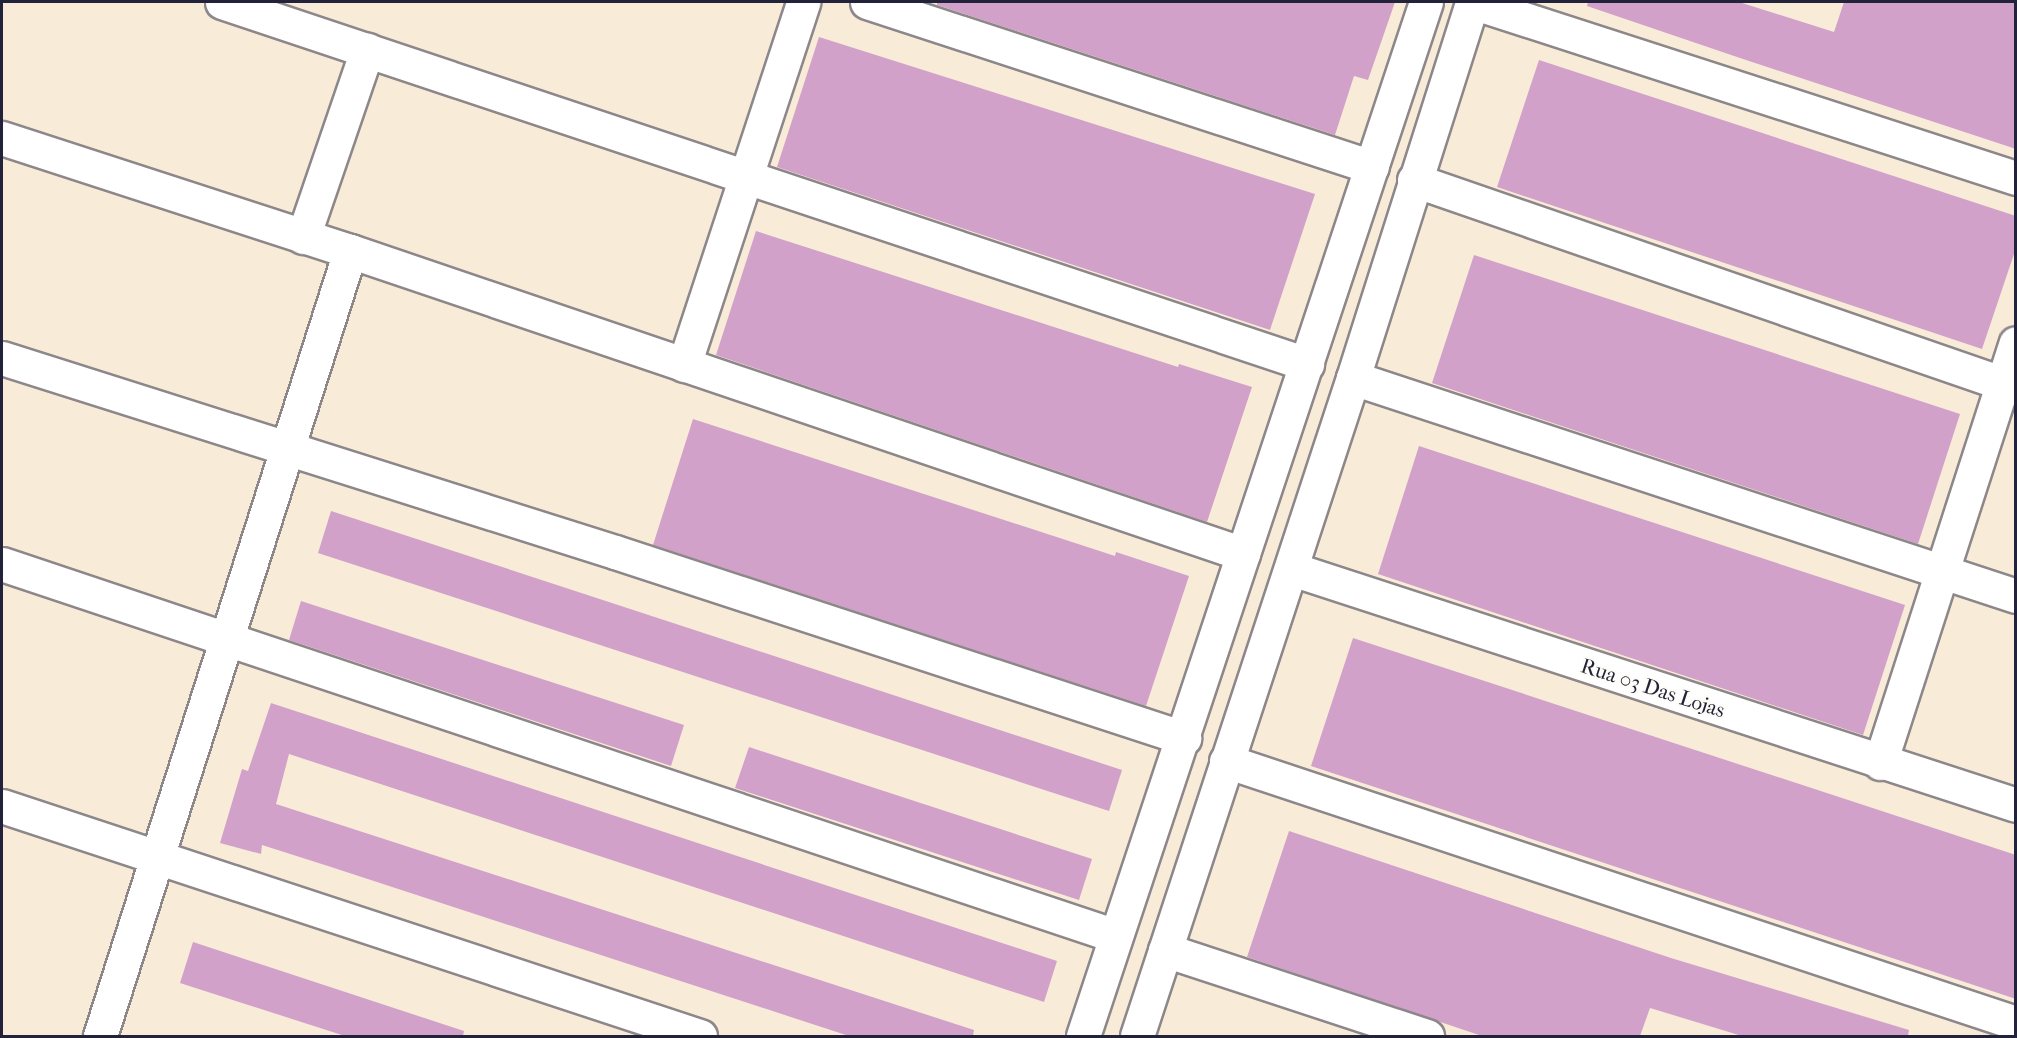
<!DOCTYPE html>
<style>
body{margin:0}
#map{position:relative;width:2017px;height:1038px;overflow:hidden;background:#f8ecd9;font-family:"IM FELL French Canon",serif}
div>[style]{position:absolute}
.building>*{inset:0;background:#d1a1ca}
.roads{filter:drop-shadow(2px 0 #8d878a) drop-shadow(-2px 0 #8d878a) drop-shadow(0 2px #8d878a) drop-shadow(0 -2px #8d878a)}
.minor>*{height:33px;margin:-16.5px;padding:0 16.5px;transform-origin:16.5px;border-radius:16.5px;background:#fff}
span{translate:-50% -50%;white-space:nowrap;text-align:center;line-height:1.15;-webkit-text-stroke:5px #fdfcf7;paint-order:stroke}
.street-label{font-size:21px;color:#22223b}
.frame{position:absolute;inset:0;border:3px solid #22223b;pointer-events:none}
</style>
<div id="map">
<div class="building">
<i style="clip-path:polygon(937px 2px,1395px 2px,1368px 80px,1354px 76px,1335px 135px,937px 5px)"></i>
<i style="clip-path:polygon(1588px 2px,1739px 2px,1834px 32px,1844px 2px,2016px 2px,2016px 149px,1740px 58px,1587px 6px)"></i>
<i style="clip-path:polygon(819px 37px,1315px 194px,1270px 330px,777px 167px)"></i>
<i style="clip-path:polygon(1539px 60px,2016px 216px,2016px 248px,1982px 349px,1497px 187px)"></i>
<i style="clip-path:polygon(756px 231px,1178px 367px,1179px 364px,1252px 387px,1207px 522px,716px 355px)"></i>
<i style="clip-path:polygon(1474px 255px,1960px 414px,1918px 544px,1432px 383px)"></i>
<i style="clip-path:polygon(693px 419px,1115px 556px,1116px 552px,1189px 576px,1146px 706px,653px 545px)"></i>
<i style="clip-path:polygon(1419px 446px,1905px 605px,1863px 735px,1378px 574px)"></i>
<i style="clip-path:polygon(331px 511px,1122px 770px,1109px 811px,318px 553px)"></i>
<i style="clip-path:polygon(301px 601px,684px 725px,671px 766px,289px 640px)"></i>
<i style="clip-path:polygon(1353px 638px,2016px 855px,2016px 999px,1311px 766px)"></i>
<i style="clip-path:polygon(271px 703px,1057px 961px,1044px 1002px,289px 754px,276px 804px,974px 1030px,973px 1036px,849px 1036px,331px 867px,262px 845px,261px 854px,220px 843px,242px 769px,248px 771px)"></i>
<i style="clip-path:polygon(749px 747px,1092px 859px,1079px 900px,735px 788px)"></i>
<i style="clip-path:polygon(1289px 831px,1671px 958px,1909px 1030px,1908px 1036px,1742px 1036px,1650px 1008px,1640px 1036px,1482px 1036px,1247px 957px)"></i>
<i style="clip-path:polygon(193px 942px,464px 1031px,463px 1036px,345px 1036px,180px 983px)"></i>
</div>
<div class="roads">
<div class="minor">
<i style="left:222px;top:2px;width:1144px;rotate:18.45deg"></i>
<i style="left:867px;top:2px;width:531px;rotate:18.09deg"></i>
<i style="left:1472px;top:2px;width:572px;rotate:17.93deg"></i>
<i style="left:2px;top:138px;width:366px;rotate:18deg"></i>
<i style="left:350px;top:251px;width:943px;rotate:18.74deg"></i>
<i style="left:1414px;top:180px;width:637px;rotate:19.06deg"></i>
<i style="left:303px;top:237px;width:198px;rotate:-71.1deg"></i>
<i style="left:2px;top:358px;width:643px;rotate:17.56deg"></i>
<i style="left:615px;top:552px;width:599px;rotate:18.1deg"></i>
<i style="left:684px;top:365px;width:382px;rotate:-71.8deg"></i>
<i style="left:1353px;top:378px;width:698px;rotate:18.2deg"></i>
<i style="left:2px;top:564px;width:1174px;rotate:18.47deg"></i>
<i style="left:1292px;top:569px;width:761px;rotate:18.05deg"></i>
<i style="left:1226px;top:761px;width:832px;rotate:18.35deg"></i>
<i style="left:1880px;top:763px;width:441px;rotate:-72.1deg"></i>
<i style="left:2px;top:806px;width:735px;rotate:18.24deg"></i>
<i style="left:1165px;top:950px;width:276px;rotate:18.2deg"></i>
<i style="left:100px;top:1036px;width:824px;rotate:-72.33deg"></i>
<i style="left:1083px;top:1036px;width:1089px;rotate:-71.65deg"></i>
<i style="left:1137px;top:1036px;width:693px;rotate:-71.83deg"></i>
<i style="left:1353px;top:378px;width:394px;rotate:-72.4deg"></i>
</div>
</div>
<div class="street-label">
<span style="left:1653px;top:688px;rotate:18deg">Rua 03 Das Lojas</span>
</div>
<div class="frame"></div>
</div>
